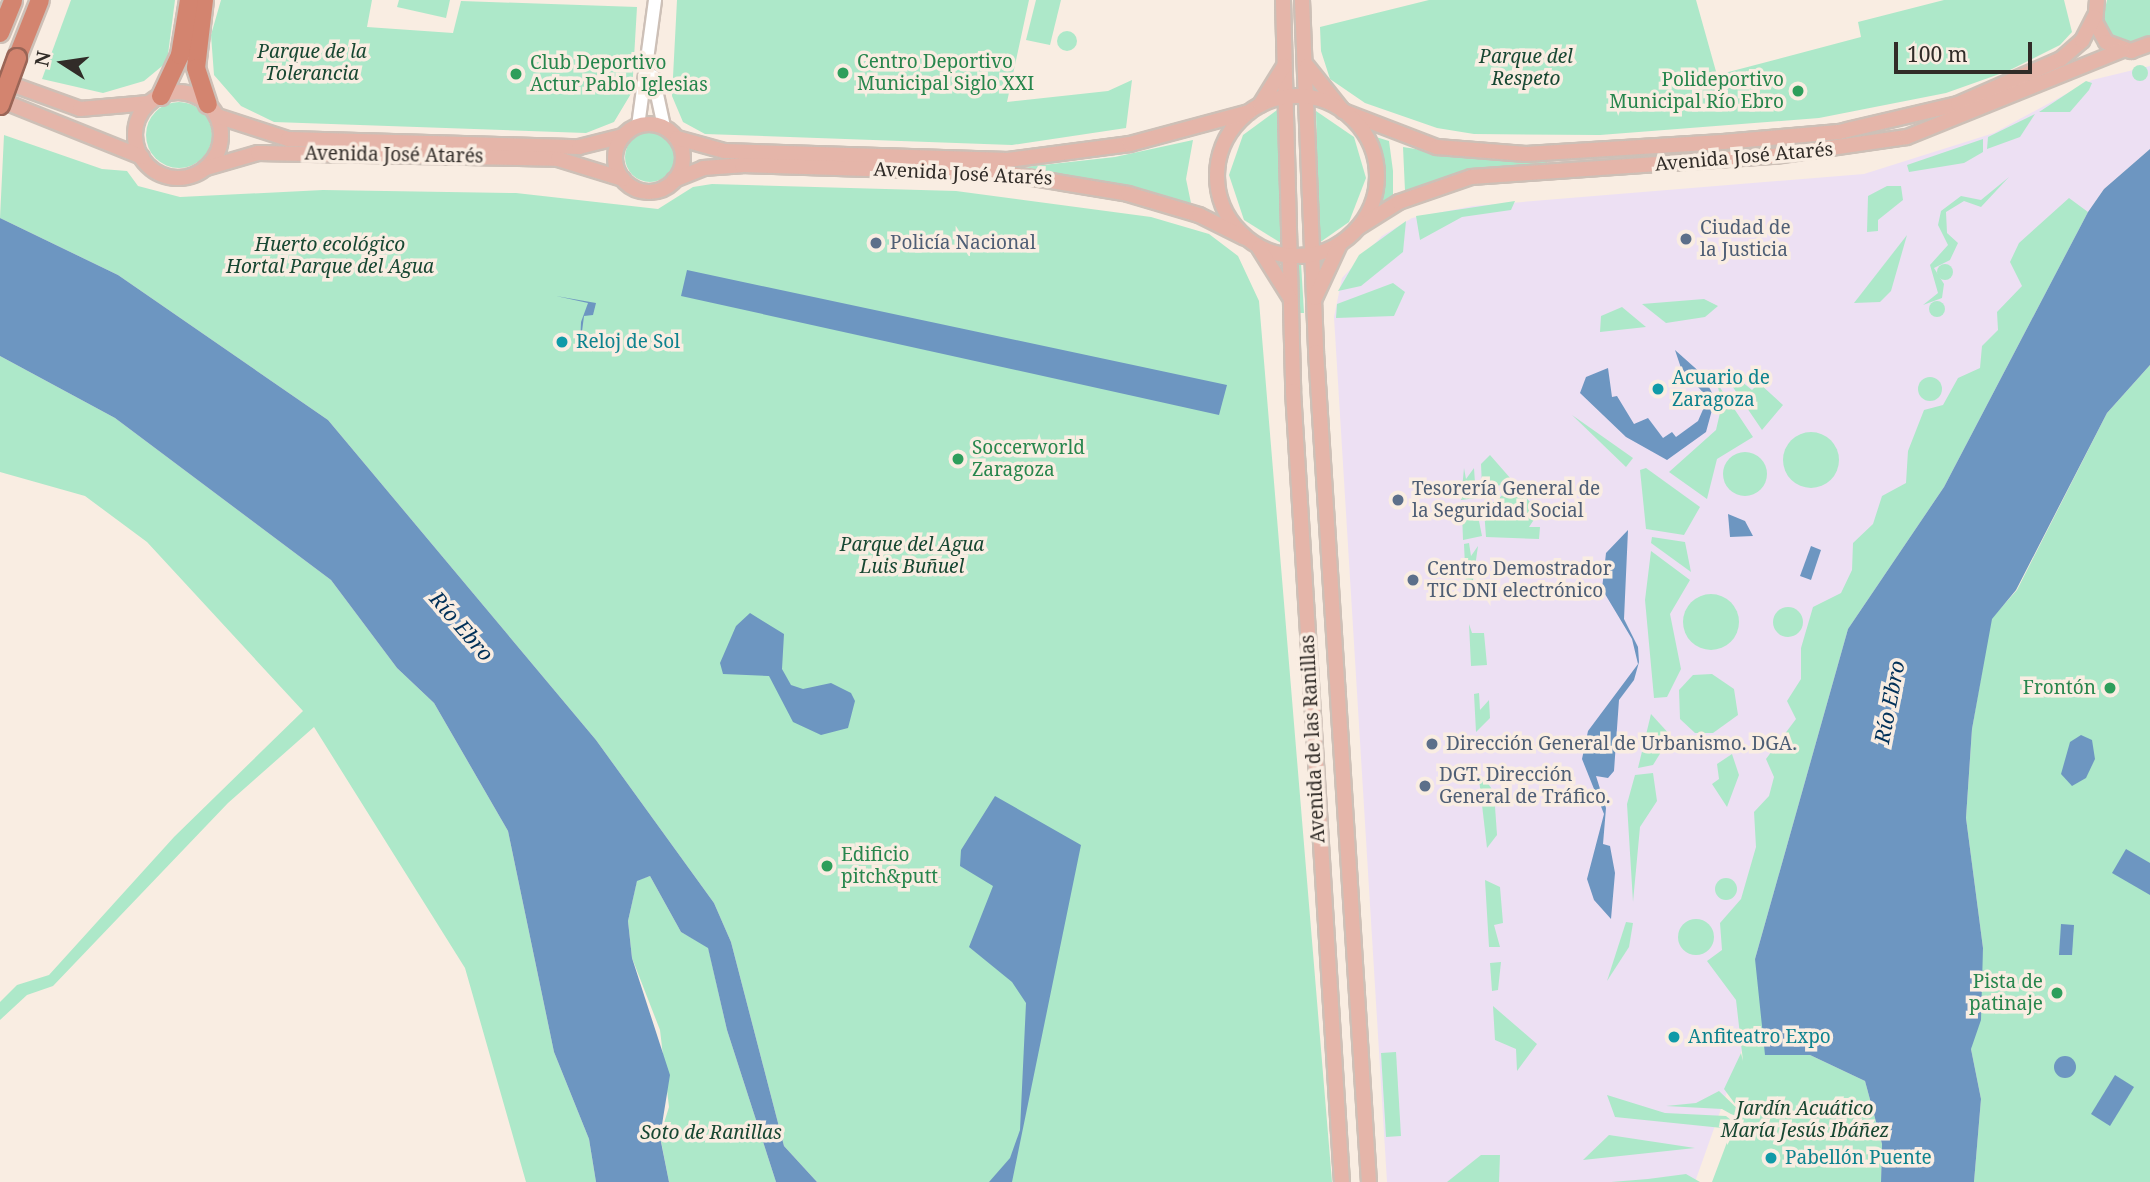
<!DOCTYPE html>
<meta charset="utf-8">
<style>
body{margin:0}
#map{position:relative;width:2150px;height:1182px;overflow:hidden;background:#f9ede2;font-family:"Noto Serif",serif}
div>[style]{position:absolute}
.commercial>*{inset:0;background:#ede0f3}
.green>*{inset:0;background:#ade8c9}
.round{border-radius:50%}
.water>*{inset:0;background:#6d96c1}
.roads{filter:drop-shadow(2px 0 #cdc0b7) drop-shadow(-2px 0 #cdc0b7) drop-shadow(0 2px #cdc0b7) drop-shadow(0 -2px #cdc0b7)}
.minor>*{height:12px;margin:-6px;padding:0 6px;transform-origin:6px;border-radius:6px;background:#fff}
.major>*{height:14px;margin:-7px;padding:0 7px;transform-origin:7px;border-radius:7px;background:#e5b5a9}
.major>.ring{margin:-7px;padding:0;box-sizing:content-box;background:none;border:14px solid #e5b5a9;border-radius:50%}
.highway>*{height:18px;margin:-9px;padding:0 9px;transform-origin:9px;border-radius:9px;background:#d3846f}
.bridges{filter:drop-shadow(2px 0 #9a6556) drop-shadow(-2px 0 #9a6556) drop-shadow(0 2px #9a6556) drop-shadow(0 -2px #9a6556)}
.highway-bridge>*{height:18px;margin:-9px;padding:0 9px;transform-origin:9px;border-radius:9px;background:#d3846f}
.dots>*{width:19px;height:19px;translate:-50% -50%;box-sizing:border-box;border:4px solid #f9ede2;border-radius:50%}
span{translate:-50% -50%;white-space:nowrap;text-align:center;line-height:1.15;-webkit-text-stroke:7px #f9ede2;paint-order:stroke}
.park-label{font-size:19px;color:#174732;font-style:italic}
.leisure-label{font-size:19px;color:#27864d}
.left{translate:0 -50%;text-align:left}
.right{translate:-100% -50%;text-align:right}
.street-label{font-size:19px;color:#312c28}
.service-label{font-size:19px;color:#4e5e75}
.culture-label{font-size:19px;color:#0d838f}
.water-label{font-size:21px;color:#003058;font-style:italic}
.north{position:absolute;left:28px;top:28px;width:70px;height:70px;-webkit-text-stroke:5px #f9ede2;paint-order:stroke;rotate:282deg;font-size:19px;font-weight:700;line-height:28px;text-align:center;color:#312c28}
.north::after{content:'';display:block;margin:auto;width:24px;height:32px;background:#312c28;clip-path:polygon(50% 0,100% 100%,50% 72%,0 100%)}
.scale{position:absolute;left:1894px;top:42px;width:138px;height:32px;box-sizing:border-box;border:4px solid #312c28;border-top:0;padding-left:9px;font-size:21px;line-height:24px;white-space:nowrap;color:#312c28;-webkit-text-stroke:5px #f9ede2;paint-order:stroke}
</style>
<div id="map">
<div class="commercial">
<i style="clip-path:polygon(2150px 66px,2150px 149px,2104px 189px,2088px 212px,1944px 487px,1848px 629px,1755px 959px,1759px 1002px,1695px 1182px,1387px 1182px,1334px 317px,1342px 278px,1382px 236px,1412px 218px,1473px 206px,1864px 174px,1994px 133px,2092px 80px)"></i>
</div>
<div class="green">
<i style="clip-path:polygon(71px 0,175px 0,167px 62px,144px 81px,103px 93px,42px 79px)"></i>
<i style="clip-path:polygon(221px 0,372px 0,367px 27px,453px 33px,461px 1px,637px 7px,632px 92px,614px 122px,586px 133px,274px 122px,241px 106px,214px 75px,211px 35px)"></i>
<i style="clip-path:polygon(399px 0,450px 0,446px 18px,397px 7px)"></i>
<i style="clip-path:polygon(677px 0,1029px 0,1007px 102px,1108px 91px,1132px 80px,1126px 128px,1012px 145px,705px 134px,683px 122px,672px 96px)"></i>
<i style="clip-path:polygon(1036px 0,1061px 0,1050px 45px,1026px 40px)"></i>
<i style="clip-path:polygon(1429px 0,1696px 0,1717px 75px,1861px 37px,1858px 22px,1944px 0,2064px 0,2072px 32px,2060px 45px,2008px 71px,1946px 93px,1819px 118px,1600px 135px,1474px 134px,1437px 128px,1365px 103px,1330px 79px,1321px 51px,1320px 27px)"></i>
<i style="clip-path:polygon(2107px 0,2150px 0,2150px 36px,2126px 43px,2110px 35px,2103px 18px)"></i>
<i class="round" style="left:1057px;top:31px;width:20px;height:20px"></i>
<i class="round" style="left:2132px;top:65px;width:16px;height:16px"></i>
<i style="clip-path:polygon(2086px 81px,2092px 83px,2089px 90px,2070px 112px,2039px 112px)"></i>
<i class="round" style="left:146px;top:102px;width:66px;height:66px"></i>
<i style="clip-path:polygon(1277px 110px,1281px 243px,1244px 220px,1229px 175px,1243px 135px)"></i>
<i style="clip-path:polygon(1316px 111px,1354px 137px,1366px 178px,1349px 222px,1319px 243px)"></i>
<i style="clip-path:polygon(2035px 114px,2020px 137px,1987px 149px,1988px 137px)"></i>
<i class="round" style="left:625px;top:132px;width:50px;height:50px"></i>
<i style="clip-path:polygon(4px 135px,102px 169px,127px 171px,138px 186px,180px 197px,323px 190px,516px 193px,658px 209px,693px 187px,712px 184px,956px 191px,1151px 217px,1209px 234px,1238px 256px,1259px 301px,1332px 1182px,817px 1182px,784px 1146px,731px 942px,714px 903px,596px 740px,328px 420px,118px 275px,0 218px)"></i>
<i style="clip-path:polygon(1376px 137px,1389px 141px,1393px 171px,1393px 196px,1382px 202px,1385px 168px)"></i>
<i style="clip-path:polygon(1983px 139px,1983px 152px,1964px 163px,1909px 172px,1907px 165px)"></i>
<i style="clip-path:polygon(1193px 140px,1186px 179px,1191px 203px,1025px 167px,1115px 157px)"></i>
<i style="clip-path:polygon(1403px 147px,1485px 160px,1547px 159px,1547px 165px,1483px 169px,1405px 191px)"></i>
<i style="clip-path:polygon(2009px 177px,1981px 207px,1964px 201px,1946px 212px,1947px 233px,1958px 243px,1950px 260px,1934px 268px,1944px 284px,1942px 298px,1923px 305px,1938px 293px,1930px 265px,1948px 245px,1938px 225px,1941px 211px,1961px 196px,1981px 200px)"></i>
<i style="clip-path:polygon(1887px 186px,1901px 186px,1903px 200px,1878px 220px,1878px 231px,1867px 232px,1868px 196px)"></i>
<i style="clip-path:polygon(2069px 198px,2088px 212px,1944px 487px,1848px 629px,1755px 959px,1810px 1055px,1865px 1081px,1882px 1144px,1881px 1182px,1712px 1182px,1732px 1129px,1615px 1117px,1607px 1095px,1665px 1113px,1726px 1116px,1736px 1124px,1738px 1118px,1722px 1109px,1666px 1106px,1696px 1103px,1719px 1091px,1741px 1112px,1724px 1089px,1741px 1053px,1743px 1061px,1736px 1000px,1707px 961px,1722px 950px,1720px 923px,1741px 899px,1756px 847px,1754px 812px,1769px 796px,1774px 777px,1766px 759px,1796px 719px,1787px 701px,1801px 679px,1801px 648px,1813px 607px,1841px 593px,1852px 570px,1853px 543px,1873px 524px,1882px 496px,1906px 483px,1908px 451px,1924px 410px,1943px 405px,1958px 378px,1980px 368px,1982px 346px,1998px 330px,1997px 312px,2022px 286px,2010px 262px,2019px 243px)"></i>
<i style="clip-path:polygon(1515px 201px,1511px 210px,1462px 217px,1420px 240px,1416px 216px)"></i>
<i style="clip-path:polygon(1406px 221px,1403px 252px,1361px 286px,1338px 291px,1359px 255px)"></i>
<i style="clip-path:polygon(1907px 235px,1891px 291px,1880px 302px,1854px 303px)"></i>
<i style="clip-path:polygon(1298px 263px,1301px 263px,1304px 313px,1298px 313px)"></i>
<i class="round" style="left:1937px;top:264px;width:16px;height:16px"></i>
<i style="clip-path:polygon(1393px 283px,1405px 292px,1394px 316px,1336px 318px,1337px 304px)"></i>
<i style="clip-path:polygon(1704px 299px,1718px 306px,1705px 317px,1666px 323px,1642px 304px)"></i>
<i class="round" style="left:1929px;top:301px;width:16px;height:16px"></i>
<i style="clip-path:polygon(1622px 307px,1646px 327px,1600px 332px,1601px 316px)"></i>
<i style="clip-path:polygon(0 356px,115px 418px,331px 580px,397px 668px,434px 703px,508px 831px,554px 1052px,589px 1139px,596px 1182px,526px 1182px,465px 968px,314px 727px,228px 803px,53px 986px,27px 995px,0 1020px,0 1002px,17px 985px,49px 975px,174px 837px,303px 711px,147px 542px,85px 496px,0 472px)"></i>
<i style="clip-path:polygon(2150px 365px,2150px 1182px,1974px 1182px,1981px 1099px,1971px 1049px,1983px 948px,1966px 818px,1972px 729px,1991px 619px,2017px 590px,2107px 413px)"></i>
<i style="clip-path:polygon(1730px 372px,1752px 390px,1759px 383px,1783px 405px,1762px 430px,1726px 377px)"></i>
<i class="round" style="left:1918px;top:377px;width:24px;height:24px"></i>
<i style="clip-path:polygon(1717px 383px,1753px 437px,1717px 459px,1707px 499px,1669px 472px,1716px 430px,1722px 404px)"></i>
<i style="clip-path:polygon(1572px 415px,1633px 458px,1626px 467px)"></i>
<i class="round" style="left:1783px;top:432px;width:56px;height:56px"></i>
<i class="round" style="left:1723px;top:452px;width:44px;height:44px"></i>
<i style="clip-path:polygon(1490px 455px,1511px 479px,1503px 485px,1482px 487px,1481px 464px)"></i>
<i style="clip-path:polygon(1464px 468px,1466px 479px,1474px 468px,1476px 498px,1461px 500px)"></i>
<i style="clip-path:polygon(1646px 468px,1700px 507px,1684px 535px,1646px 529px,1640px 470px)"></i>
<i style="clip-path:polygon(1521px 492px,1539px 512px,1529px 527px,1540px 527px,1539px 539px,1486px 537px,1484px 510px,1505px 493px)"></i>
<i style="clip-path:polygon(1477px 511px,1482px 536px,1463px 540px,1462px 512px)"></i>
<i style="clip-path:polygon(1652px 537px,1685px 542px,1691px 572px,1651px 543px)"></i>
<i style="clip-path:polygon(1469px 543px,1471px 556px,1478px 546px,1472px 588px,1466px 589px,1464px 544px)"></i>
<i style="clip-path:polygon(1651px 551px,1690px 580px,1670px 614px,1681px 669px,1667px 697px,1654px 698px,1645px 600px)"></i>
<i class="round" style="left:1683px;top:594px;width:56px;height:56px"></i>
<i class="round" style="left:1773px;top:607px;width:30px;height:30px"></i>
<i style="clip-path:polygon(1469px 624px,1472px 633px,1484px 633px,1487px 665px,1471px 666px)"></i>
<i style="clip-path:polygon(1712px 674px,1734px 689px,1738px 715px,1713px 733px,1695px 733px,1680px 719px,1679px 690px,1693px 675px)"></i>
<i style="clip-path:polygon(1479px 693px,1480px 710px,1489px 700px,1490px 718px,1476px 732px,1474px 694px)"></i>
<i style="clip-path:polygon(1651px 714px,1671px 736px,1653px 765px,1638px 768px)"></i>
<i style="clip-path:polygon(1732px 754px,1739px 775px,1727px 807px,1712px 784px,1719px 779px,1717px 764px)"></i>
<i style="clip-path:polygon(1653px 773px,1657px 801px,1640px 827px,1633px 902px,1627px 804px,1635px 775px)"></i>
<i style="clip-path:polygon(1484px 778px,1494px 792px,1497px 835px,1487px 848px,1479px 779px)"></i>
<i style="clip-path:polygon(650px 876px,681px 932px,708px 947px,727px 1030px,776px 1182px,669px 1182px,660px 1136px,669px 1107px,660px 1030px,632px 958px,628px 921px,637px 880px)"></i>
<i class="round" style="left:1715px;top:878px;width:22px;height:22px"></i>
<i style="clip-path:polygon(1485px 880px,1500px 887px,1503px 923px,1494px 925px,1500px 947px,1489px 947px)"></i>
<i class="round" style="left:1678px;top:919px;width:36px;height:36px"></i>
<i style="clip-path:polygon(1626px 922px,1633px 923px,1629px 947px,1607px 981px)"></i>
<i style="clip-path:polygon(1501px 962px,1498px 990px,1492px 991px,1490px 963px)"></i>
<i style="clip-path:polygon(1493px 1006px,1537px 1044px,1517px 1071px,1516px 1049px,1495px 1040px)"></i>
<i style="clip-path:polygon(1396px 1052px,1401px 1136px,1386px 1137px,1381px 1053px)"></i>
<i style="clip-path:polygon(1609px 1135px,1695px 1148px,1583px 1160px)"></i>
<i style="clip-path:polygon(1481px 1155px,1500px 1155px,1499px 1182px,1447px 1182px)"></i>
<i style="clip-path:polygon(1686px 1174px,1700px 1182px,1611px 1182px,1648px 1179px)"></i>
</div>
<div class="water">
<i style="clip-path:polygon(2150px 149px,2150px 365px,2107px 413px,2016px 590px,1992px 619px,1972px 729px,1966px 818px,1983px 948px,1981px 1020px,1971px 1049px,1981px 1099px,1974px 1182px,1881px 1182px,1882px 1144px,1865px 1081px,1810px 1055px,1765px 1055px,1755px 959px,1848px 629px,1944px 487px,2088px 212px,2104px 189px)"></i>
<i style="clip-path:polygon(0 218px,118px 275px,328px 420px,596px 740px,714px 903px,731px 942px,784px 1146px,817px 1182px,776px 1182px,727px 1030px,708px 948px,681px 932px,650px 876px,637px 881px,628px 921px,632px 958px,670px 1075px,660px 1137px,669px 1182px,596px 1182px,589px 1139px,554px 1052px,508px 831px,434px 703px,397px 668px,331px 580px,115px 418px,0 356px)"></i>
<i style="clip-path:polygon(687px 270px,1227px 385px,1219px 415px,681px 296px)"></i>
<i style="clip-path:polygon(556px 296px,596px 303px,593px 315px,584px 316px,580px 347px,581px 322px,588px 303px)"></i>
<i style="clip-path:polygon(1675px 350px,1703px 375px,1715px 399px,1706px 432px,1667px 460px,1626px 437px,1580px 393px,1586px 377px,1608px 368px,1612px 397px,1617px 396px,1634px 424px,1648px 418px,1663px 438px,1672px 432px,1676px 437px,1698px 421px,1708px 398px,1681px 368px)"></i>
<i style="clip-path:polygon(1728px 514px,1745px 521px,1753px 536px,1730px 537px)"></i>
<i style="clip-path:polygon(1628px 530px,1624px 619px,1638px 647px,1639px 662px,1634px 680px,1619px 700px,1614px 771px,1608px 778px,1596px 776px,1606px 808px,1603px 844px,1610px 846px,1615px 873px,1611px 919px,1594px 900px,1587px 879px,1604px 814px,1582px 759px,1588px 731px,1638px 664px,1632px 639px,1602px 589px,1606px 553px)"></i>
<i style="clip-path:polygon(1811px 546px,1821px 550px,1811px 580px,1800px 576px)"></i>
<i style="clip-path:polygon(750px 613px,784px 634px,782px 669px,791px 685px,803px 689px,831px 683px,851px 693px,855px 701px,848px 728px,821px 735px,793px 722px,769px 676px,723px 674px,720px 663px,736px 626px)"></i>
<i style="clip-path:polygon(2081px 735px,2092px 740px,2095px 759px,2086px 778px,2072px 786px,2061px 774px,2070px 742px)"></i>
<i style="clip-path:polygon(995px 796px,1081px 845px,1012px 1182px,989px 1182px,1010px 1158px,1020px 1130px,1026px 1003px,1012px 982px,969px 947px,993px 886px,960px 866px,961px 850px)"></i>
<i style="clip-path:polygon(2126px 849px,2150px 863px,2150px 895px,2112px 873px)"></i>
<i style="clip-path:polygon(2061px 924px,2074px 925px,2072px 955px,2059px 955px)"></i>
<i class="round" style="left:2054px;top:1056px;width:22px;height:22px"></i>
<i style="clip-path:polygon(2115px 1075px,2134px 1087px,2110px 1126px,2091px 1114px)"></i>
</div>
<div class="roads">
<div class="minor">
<i style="left:653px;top:76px;width:52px;rotate:77.8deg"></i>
<i style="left:638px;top:126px;width:127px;rotate:-82.3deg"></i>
</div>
<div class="major">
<i style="left:1283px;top:0;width:391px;rotate:88.5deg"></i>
<i style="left:1293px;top:391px;width:793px;rotate:86.46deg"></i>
<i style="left:1302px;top:0;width:352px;rotate:87.7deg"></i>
<i style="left:1316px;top:352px;width:832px;rotate:86.35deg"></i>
<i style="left:2097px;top:0;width:22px;rotate:95deg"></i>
<i style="left:2095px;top:22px;width:23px;rotate:61deg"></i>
<i style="left:2106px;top:42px;width:27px;rotate:20deg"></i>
<i style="left:2131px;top:51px;width:20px;rotate:-20deg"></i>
<i style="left:1307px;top:66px;width:58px;rotate:51.3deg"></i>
<i style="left:1343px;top:111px;width:101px;rotate:21deg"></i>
<i style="left:1437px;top:147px;width:89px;rotate:4.5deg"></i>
<i style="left:1526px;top:154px;width:197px;rotate:-3.5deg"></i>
<i style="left:1723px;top:142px;width:116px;rotate:-4.9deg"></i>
<i style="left:1839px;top:132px;width:122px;rotate:-13.2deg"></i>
<i style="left:1958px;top:104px;width:112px;rotate:-23.6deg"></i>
<i style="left:2061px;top:59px;width:28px;rotate:-41deg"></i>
<i style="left:2082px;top:41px;width:27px;rotate:-63deg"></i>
<i style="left:0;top:80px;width:85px;rotate:19.9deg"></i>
<i style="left:80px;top:109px;width:69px;rotate:-5deg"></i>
<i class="ring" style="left:135px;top:92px;width:72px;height:72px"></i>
<i class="ring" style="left:1217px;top:96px;width:146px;height:146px"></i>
<i style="left:0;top:100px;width:153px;rotate:21.9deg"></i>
<i style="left:1260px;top:105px;width:46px;rotate:-58.4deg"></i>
<i style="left:217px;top:116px;width:75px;rotate:17.9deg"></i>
<i style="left:288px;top:139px;width:291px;rotate:1.6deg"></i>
<i style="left:579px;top:147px;width:45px;rotate:-14deg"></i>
<i class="ring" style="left:615px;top:124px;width:54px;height:54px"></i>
<i style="left:677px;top:138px;width:49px;rotate:15.5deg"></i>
<i style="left:724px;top:151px;width:284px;rotate:1.8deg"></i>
<i style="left:1008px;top:160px;width:123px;rotate:-7.5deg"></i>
<i style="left:1130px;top:144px;width:123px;rotate:-15.1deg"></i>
<i style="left:206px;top:168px;width:54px;rotate:-16.1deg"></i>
<i style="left:258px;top:153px;width:300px;rotate:1.1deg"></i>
<i style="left:558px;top:159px;width:68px;rotate:17.1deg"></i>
<i style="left:674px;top:180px;width:31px;rotate:-22deg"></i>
<i style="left:703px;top:168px;width:39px;rotate:-4deg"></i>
<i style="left:742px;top:165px;width:261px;rotate:1.8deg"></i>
<i style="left:1003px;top:173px;width:127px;rotate:9.5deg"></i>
<i style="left:1128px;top:194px;width:74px;rotate:16.5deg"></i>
<i style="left:1199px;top:215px;width:51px;rotate:26.6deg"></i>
<i style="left:1359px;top:227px;width:47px;rotate:-32deg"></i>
<i style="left:1399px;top:202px;width:76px;rotate:-19.1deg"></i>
<i style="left:1471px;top:177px;width:305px;rotate:-4deg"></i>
<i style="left:1775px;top:156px;width:133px;rotate:-8.2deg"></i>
<i style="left:1907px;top:137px;width:232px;rotate:-22deg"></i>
<i style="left:1259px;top:248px;width:57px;rotate:58deg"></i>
<i style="left:1315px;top:298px;width:60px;rotate:-65.2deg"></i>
</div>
<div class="highway">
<i style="left:204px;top:0;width:68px;rotate:96.7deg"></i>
<i style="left:196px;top:68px;width:38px;rotate:72deg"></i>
<i style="left:0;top:33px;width:35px;rotate:-68deg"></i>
<i style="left:17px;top:58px;width:62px;rotate:-68.4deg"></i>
<i style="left:161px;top:96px;width:45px;rotate:-65.1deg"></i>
<i style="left:180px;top:55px;width:56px;rotate:-80.7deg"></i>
</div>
</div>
<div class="bridges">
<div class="highway-bridge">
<i style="left:0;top:105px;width:50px;rotate:-70.1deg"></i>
</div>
</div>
<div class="dots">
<i style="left:843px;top:73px;background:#2e9e5b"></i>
<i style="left:516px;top:74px;background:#2e9e5b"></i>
<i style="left:1798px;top:91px;background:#2e9e5b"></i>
<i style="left:1686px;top:239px;background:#5c6f8a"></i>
<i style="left:876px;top:243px;background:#5c6f8a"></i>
<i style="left:562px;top:342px;background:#0f9aa8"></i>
<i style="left:1658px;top:389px;background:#0f9aa8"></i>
<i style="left:958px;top:459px;background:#2e9e5b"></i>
<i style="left:1398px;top:500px;background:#5c6f8a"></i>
<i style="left:1413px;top:580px;background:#5c6f8a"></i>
<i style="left:2110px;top:688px;background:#2e9e5b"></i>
<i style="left:1432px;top:744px;background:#5c6f8a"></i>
<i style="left:1425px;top:786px;background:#5c6f8a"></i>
<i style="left:827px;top:866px;background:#2e9e5b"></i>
<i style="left:2057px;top:993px;background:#2e9e5b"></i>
<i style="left:1674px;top:1037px;background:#0f9aa8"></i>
<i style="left:1771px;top:1158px;background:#0f9aa8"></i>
</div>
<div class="park-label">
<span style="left:312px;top:63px">Parque de la<br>Tolerancia</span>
<span style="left:1526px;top:68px">Parque del<br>Respeto</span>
<span style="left:330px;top:256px">Huerto ecológico<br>Hortal Parque del Agua</span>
<span style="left:912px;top:556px">Parque del Agua<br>Luis Buñuel</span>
<span style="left:1805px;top:1120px">Jardín Acuático<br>María Jesús Ibáñez</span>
<span style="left:711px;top:1133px">Soto de Ranillas</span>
</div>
<div class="leisure-label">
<span class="left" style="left:857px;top:73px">Centro Deportivo<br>Municipal Siglo XXI</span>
<span class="left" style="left:530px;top:74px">Club Deportivo<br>Actur Pablo Iglesias</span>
<span class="right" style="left:1784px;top:91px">Polideportivo<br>Municipal Río Ebro</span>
<span class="left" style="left:972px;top:459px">Soccerworld<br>Zaragoza</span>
<span class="right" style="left:2096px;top:688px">Frontón</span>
<span class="left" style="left:841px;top:866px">Edificio<br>pitch&amp;putt</span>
<span class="right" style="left:2043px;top:993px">Pista de<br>patinaje</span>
</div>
<div class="street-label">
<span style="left:394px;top:155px;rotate:1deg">Avenida José Atarés</span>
<span style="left:1744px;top:157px;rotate:-5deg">Avenida José Atarés</span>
<span style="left:963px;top:174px;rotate:3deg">Avenida José Atarés</span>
<span style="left:1313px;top:739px;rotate:-93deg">Avenida de las Ranillas</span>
</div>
<div class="service-label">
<span class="left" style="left:1700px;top:239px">Ciudad de<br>la Justicia</span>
<span class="left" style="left:890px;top:243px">Policía Nacional</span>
<span class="left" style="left:1412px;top:500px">Tesorería General de<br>la Seguridad Social</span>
<span class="left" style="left:1427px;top:580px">Centro Demostrador<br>TIC DNI electrónico</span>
<span class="left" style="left:1446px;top:744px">Dirección General de Urbanismo. DGA.</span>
<span class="left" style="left:1439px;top:786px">DGT. Dirección<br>General de Tráfico.</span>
</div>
<div class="culture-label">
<span class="left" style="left:576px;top:342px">Reloj de Sol</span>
<span class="left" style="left:1672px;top:389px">Acuario de<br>Zaragoza</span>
<span class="left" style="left:1688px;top:1037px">Anfiteatro Expo</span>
<span class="left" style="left:1785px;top:1158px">Pabellón Puente</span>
</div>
<div class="water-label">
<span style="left:462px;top:626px;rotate:49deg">Río Ebro</span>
<span style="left:1889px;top:702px;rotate:-79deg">Río Ebro</span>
</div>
<div class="north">N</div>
<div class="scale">100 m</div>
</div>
